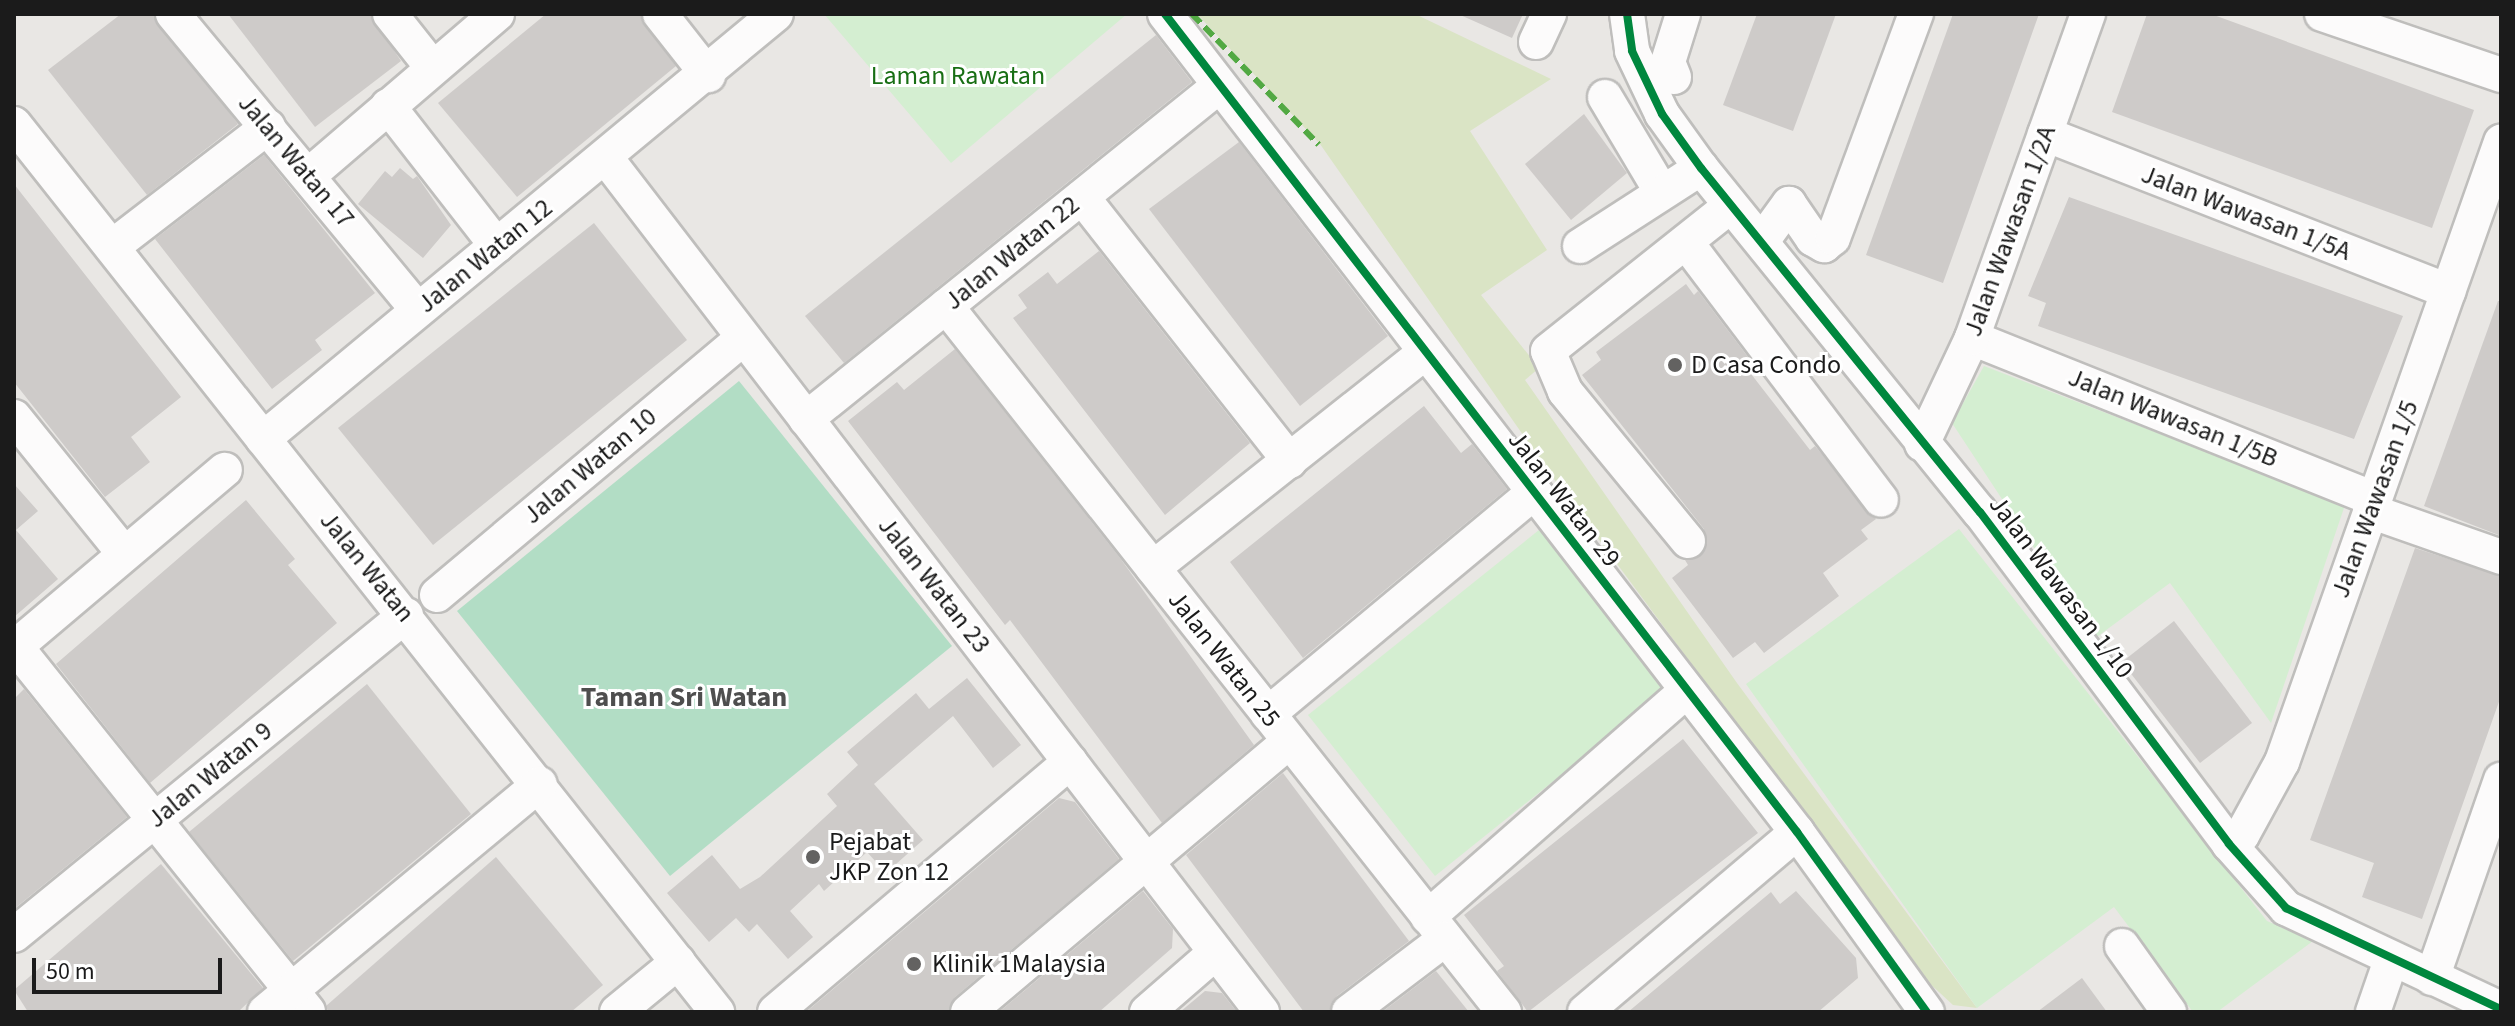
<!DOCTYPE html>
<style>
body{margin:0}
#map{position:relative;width:2515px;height:1026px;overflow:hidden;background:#e9e7e4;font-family:"Source Sans 3",sans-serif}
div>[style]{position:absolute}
.grass>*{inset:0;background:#dae4c5}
.park>*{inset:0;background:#d4eed1}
.pitch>*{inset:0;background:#b2ddc5}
.building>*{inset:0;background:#cecbc9}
.roads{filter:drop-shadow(2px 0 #bfbebc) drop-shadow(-2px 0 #bfbebc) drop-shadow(0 2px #bfbebc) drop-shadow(0 -2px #bfbebc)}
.minor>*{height:34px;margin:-17px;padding:0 17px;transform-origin:17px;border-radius:17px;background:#fcfbfb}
.quiet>*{height:6px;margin-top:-3px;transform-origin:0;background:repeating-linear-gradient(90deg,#52a943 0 12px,transparent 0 18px)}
.cycleway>*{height:8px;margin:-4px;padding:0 4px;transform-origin:4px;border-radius:4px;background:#00873e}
.dots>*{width:22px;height:22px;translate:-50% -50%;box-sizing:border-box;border:4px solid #fff;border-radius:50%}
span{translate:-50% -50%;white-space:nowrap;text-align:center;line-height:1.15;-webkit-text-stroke:6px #fff;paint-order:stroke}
.park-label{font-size:26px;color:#186e14}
.street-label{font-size:26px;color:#1b1b1b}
.poi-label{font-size:26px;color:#1b1b1b}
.left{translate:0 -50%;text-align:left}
.neighbourhood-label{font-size:28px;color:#4e4e4e;font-weight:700}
.frame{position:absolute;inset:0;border:16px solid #1b1b1b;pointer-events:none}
.scale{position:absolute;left:32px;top:958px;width:190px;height:36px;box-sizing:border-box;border:4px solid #1b1b1b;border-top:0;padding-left:10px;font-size:24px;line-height:28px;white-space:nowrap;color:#1b1b1b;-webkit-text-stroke:6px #fff;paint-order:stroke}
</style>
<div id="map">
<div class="grass">
<i style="clip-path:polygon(1197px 14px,1415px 14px,1551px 79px,1470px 131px,1547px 250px,1481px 295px,1539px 368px,1525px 380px,1737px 683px,1977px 1008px,1953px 1005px,1927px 981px,1551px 475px,1320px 144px)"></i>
</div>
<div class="park">
<i style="clip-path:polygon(824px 14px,1127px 14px,951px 163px)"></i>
<i style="clip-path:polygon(1984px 366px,2345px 505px,2271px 723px,2170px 583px,2094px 639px,1952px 423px)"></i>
<i style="clip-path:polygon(1544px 526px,1671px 687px,1435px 876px,1308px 715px)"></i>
<i style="clip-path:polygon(1959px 529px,2267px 921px,2313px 941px,2217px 1012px,2193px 1012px,2114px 907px,1977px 1008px,1746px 684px)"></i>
</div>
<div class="pitch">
<i style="clip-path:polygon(739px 381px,952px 646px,670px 876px,457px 611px)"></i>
</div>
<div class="building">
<i style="clip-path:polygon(121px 14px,154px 14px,238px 124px,147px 195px,48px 70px)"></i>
<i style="clip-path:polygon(228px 14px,370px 14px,401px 61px,315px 127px)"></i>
<i style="clip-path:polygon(546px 14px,640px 14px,676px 66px,517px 197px,438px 103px)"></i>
<i style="clip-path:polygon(1458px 14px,1523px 14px,1512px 38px)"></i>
<i style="clip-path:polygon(1757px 14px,1836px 14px,1793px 131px,1723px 105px)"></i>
<i style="clip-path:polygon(1953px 14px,2039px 14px,1943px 283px,1866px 255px)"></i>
<i style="clip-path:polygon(2147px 14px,2211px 14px,2474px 110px,2432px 228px,2112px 112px)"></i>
<i style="clip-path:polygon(1156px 35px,1192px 82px,844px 363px,805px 316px)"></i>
<i style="clip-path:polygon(1584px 114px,1627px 173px,1571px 220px,1525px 164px)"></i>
<i style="clip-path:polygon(1239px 142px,1388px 336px,1300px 406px,1149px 209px)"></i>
<i style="clip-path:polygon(264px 155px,375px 293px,315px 340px,322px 350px,272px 389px,155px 239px)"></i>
<i style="clip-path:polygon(400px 168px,413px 179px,417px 176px,451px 225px,423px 258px,358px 204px,385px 171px,392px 177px)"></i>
<i style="clip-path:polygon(14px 184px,181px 397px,131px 437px,150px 462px,105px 497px,14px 382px)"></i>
<i style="clip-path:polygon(2069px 197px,2403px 316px,2354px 439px,2038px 326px,2046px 303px,2028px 296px)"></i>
<i style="clip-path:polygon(594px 223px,687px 340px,433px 545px,338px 428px)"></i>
<i style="clip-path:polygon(1099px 251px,1250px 443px,1165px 515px,1013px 318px,1027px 308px,1018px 295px,1048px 272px,1057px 284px)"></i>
<i style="clip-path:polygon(1686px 284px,1694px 295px,1698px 291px,1754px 365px,1748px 370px,1810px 450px,1815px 446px,1876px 519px,1861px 530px,1868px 539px,1823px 573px,1839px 596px,1764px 653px,1755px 642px,1733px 658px,1672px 578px,1688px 565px,1685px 560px,1706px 549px,1704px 529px,1582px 375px,1601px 360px,1596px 352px)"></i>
<i style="clip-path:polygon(2498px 301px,2501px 301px,2501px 536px,2424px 506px)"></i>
<i style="clip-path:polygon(955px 349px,1120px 558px,1254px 745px,1162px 823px,1010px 620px,1005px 625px,848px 421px,897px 382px,904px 390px)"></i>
<i style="clip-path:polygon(1424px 406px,1461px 453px,1472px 444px,1507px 489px,1303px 658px,1230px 562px)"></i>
<i style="clip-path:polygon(14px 484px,38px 511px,16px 530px,58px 579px,14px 617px)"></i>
<i style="clip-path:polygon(246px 500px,295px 559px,288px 565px,337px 623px,150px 783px,56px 664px)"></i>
<i style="clip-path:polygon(2415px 548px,2501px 576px,2501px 696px,2422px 919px,2362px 897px,2374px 863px,2310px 840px)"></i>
<i style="clip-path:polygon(2174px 621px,2252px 723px,2200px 763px,2122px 662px)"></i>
<i style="clip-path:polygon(967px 678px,1021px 745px,993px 768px,953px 716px,874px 784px,923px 840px,886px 873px,867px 852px,824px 891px,819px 884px,790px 911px,813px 937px,788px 959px,757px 924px,749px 932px,736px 918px,709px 942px,667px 893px,712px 855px,740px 889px,760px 877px,837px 806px,827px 794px,858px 765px,847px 752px,916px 693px,929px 709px)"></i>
<i style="clip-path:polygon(367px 684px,471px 814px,293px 961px,189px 832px)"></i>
<i style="clip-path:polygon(24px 689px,127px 817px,14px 909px,14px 699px)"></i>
<i style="clip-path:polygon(1683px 739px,1758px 833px,1528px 1012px,1497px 971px,1504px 966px,1464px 915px)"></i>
<i style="clip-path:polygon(1283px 773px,1409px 941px,1337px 996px,1329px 1012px,1304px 1012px,1186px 855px)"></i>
<i style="clip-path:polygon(1059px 798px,1075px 802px,1119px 859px,955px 997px,948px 1012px,806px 1012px)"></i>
<i style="clip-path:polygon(496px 857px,603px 985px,571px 1012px,328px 1012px,326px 1006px)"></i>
<i style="clip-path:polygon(161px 864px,263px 988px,238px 1012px,28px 1012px,14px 990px)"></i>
<i style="clip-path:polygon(1143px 891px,1173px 929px,1172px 948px,1099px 1012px,999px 1012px)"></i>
<i style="clip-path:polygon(1796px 891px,1856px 958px,1858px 978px,1818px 1012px,1628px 1012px,1771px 892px,1780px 904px)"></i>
<i style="clip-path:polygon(1436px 971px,1469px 1012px,1382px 1012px)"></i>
<i style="clip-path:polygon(2082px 978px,2107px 1012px,2037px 1012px)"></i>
<i style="clip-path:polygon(1205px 991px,1222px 993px,1237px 1012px,1180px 1012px)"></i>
</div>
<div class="roads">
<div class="minor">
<i style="left:173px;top:14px;width:384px;rotate:50.4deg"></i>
<i style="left:390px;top:14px;width:68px;rotate:51.6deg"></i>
<i style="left:660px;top:14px;width:78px;rotate:51.8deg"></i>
<i style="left:1165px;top:14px;width:1034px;rotate:52.31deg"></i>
<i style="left:1797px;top:832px;width:222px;rotate:54.2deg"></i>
<i style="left:1627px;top:14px;width:37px;rotate:82deg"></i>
<i style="left:1632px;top:51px;width:70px;rotate:64.5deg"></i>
<i style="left:1662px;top:114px;width:67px;rotate:54.2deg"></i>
<i style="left:1701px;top:168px;width:443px;rotate:51deg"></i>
<i style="left:1980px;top:512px;width:415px;rotate:53.1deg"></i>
<i style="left:2229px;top:844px;width:86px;rotate:48.3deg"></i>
<i style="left:2286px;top:908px;width:238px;rotate:25.2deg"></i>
<i style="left:2322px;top:14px;width:189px;rotate:18.8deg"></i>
<i style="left:1536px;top:42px;width:31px;rotate:-65deg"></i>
<i style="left:1674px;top:77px;width:16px;rotate:-112deg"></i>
<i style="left:1668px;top:62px;width:50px;rotate:-72.6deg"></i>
<i style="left:1605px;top:97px;width:109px;rotate:59.2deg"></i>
<i style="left:388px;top:106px;width:177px;rotate:52.1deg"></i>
<i style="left:14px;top:124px;width:1133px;rotate:51.63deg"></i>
<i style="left:2045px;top:134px;width:433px;rotate:21.3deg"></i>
<i style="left:606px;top:158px;width:1077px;rotate:52.47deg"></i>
<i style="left:308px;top:176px;width:249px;rotate:-40.6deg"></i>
<i style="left:1082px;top:197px;width:336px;rotate:51.8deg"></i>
<i style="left:1762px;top:241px;width:46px;rotate:-53.9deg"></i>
<i style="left:1789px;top:204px;width:42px;rotate:55.6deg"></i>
<i style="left:1813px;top:239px;width:13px;rotate:29deg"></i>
<i style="left:1824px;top:245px;width:11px;rotate:-38deg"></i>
<i style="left:1833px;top:238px;width:239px;rotate:-69.7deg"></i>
<i style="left:1686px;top:242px;width:323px;rotate:52.9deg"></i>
<i style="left:1580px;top:246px;width:144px;rotate:-32.8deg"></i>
<i style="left:112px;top:247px;width:197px;rotate:-37.6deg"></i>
<i style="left:946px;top:306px;width:900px;rotate:51.68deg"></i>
<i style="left:1972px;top:338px;width:434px;rotate:21.8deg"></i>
<i style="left:14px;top:417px;width:174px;rotate:51.1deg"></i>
<i style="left:806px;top:419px;width:529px;rotate:-38.86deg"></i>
<i style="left:263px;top:439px;width:666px;rotate:-39.64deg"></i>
<i style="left:1922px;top:444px;width:117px;rotate:-64.7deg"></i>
<i style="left:1972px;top:338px;width:344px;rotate:-70.3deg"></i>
<i style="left:2370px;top:511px;width:139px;rotate:19.3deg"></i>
<i style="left:1688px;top:541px;width:194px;rotate:-129.4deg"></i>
<i style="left:1565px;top:391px;width:43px;rotate:-113deg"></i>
<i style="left:1548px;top:351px;width:233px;rotate:-38.5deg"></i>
<i style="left:1153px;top:568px;width:346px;rotate:-38.4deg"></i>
<i style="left:437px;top:595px;width:400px;rotate:-40deg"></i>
<i style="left:16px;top:647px;width:467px;rotate:51.3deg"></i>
<i style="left:14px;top:648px;width:276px;rotate:-40.2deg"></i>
<i style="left:1268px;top:714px;width:345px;rotate:-39.8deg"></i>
<i style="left:2229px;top:844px;width:16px;rotate:-35deg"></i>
<i style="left:2242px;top:835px;width:83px;rotate:-61.3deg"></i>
<i style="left:2282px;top:762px;width:658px;rotate:-70.55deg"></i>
<i style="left:1428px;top:917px;width:344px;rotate:-41.2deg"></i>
<i style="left:14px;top:935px;width:506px;rotate:-39.23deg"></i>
<i style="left:2122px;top:946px;width:81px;rotate:54.5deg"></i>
<i style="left:2432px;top:978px;width:210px;rotate:-70.8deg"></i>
<i style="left:265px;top:1012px;width:357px;rotate:-39.7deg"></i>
<i style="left:617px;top:1012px;width:79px;rotate:-39.3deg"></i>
<i style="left:775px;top:1012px;width:387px;rotate:-40.3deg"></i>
<i style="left:968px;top:1012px;width:419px;rotate:-40.1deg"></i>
<i style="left:1147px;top:1012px;width:91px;rotate:-41deg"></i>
<i style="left:1349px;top:1012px;width:121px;rotate:-37.2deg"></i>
<i style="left:1585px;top:1012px;width:278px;rotate:-40.3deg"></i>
<i style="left:2373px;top:1012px;width:55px;rotate:-70.9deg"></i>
</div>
</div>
<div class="quiet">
<i style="left:1192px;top:14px;width:182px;rotate:45.9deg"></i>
</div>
<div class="cycleway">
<i style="left:1165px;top:14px;width:1034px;rotate:52.31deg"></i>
<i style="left:1797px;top:832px;width:222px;rotate:54.2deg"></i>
<i style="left:1627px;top:14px;width:37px;rotate:82deg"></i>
<i style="left:1632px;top:51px;width:70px;rotate:64.5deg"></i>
<i style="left:1662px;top:114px;width:67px;rotate:54.2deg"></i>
<i style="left:1701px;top:168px;width:443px;rotate:51deg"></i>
<i style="left:1980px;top:512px;width:415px;rotate:53.1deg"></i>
<i style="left:2229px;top:844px;width:86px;rotate:48.3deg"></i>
<i style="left:2286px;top:908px;width:238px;rotate:25.2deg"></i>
</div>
<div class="dots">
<i style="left:1675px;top:365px;background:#636261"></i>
<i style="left:813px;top:857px;background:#636261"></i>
<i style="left:914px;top:964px;background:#636261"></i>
</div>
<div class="park-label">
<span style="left:958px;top:76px">Laman Rawatan</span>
</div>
<div class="street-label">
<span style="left:296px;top:161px;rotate:50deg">Jalan Watan 17</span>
<span style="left:2246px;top:213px;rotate:21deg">Jalan Wawasan 1/5A</span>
<span style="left:2010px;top:231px;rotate:-70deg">Jalan Wawasan 1/2A</span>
<span style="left:1012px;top:253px;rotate:-39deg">Jalan Watan 22</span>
<span style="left:485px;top:256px;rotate:-39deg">Jalan Watan 12</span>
<span style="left:2173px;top:418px;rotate:22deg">Jalan Wawasan 1/5B</span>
<span style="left:590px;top:466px;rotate:-40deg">Jalan Watan 10</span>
<span style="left:1564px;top:499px;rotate:52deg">Jalan Watan 29</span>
<span style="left:2375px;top:499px;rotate:-70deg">Jalan Wawasan 1/5</span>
<span style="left:367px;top:567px;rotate:51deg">Jalan Watan</span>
<span style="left:934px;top:585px;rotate:52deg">Jalan Watan 23</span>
<span style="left:2061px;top:587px;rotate:53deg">Jalan Wawasan 1/10</span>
<span style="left:1224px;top:659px;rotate:52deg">Jalan Watan 25</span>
<span style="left:210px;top:775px;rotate:-39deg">Jalan Watan 9</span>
</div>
<div class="poi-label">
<span class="left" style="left:1691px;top:365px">D Casa Condo</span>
<span class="left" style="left:829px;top:857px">Pejabat<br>JKP Zon 12</span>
<span class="left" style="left:932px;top:964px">Klinik 1Malaysia</span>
</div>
<div class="neighbourhood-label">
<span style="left:684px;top:697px">Taman Sri Watan</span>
</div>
<div class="frame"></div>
<div class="scale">50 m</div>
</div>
